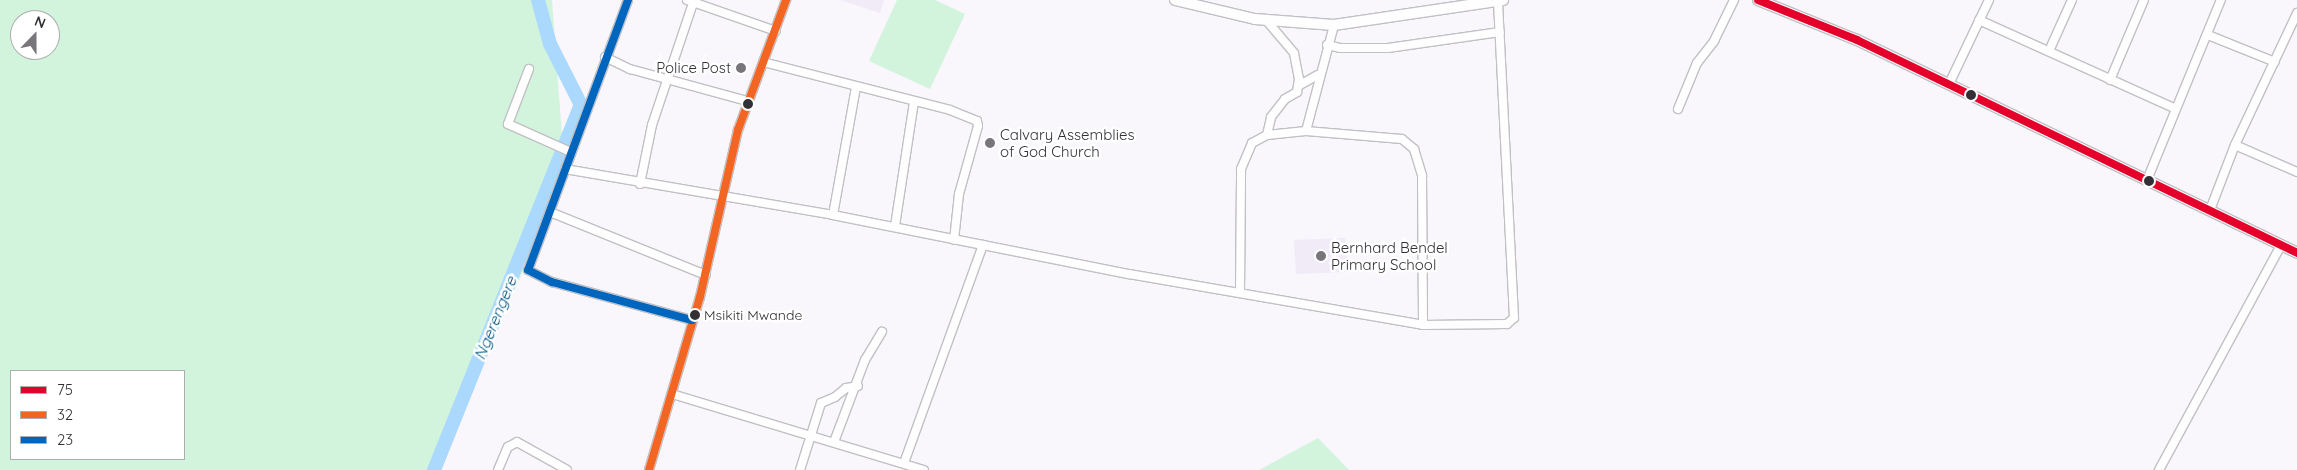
<!DOCTYPE html>
<style>
body{margin:0}
#map{position:relative;width:2297px;height:470px;overflow:hidden;background:#f9f6fc;font-family:Quicksand,sans-serif}
div>[style]{position:absolute}
.built>*{inset:0;background:#f1eaf7}
.green>*{inset:0;background:#d2f4dd}
.river>*{height:14px;margin:-7px;padding:0 7px;transform-origin:7px;border-radius:7px;background:#abd9fd}
.roads{filter:drop-shadow(1px 0 #c1c0c4) drop-shadow(-1px 0 #c1c0c4) drop-shadow(0 1px #c1c0c4) drop-shadow(0 -1px #c1c0c4)}
.minor>*{height:8px;margin:-4px;padding:0 4px;transform-origin:4px;border-radius:4px;background:#fefeff}
.tertiary>*{height:10px;margin:-5px;padding:0 5px;transform-origin:5px;border-radius:5px;background:#fefeff}
.bus-1>*{height:8px;margin:-4px;padding:0 4px;transform-origin:4px;border-radius:4px;background:#e4002b}
.bus-2>*{height:8px;margin:-4px;padding:0 4px;transform-origin:4px;border-radius:4px;background:#f26522}
.bus-3>*{height:8px;margin:-4px;padding:0 4px;transform-origin:4px;border-radius:4px;background:#0065bd}
.dots>*{width:14px;height:14px;translate:-50% -50%;box-sizing:border-box;border:2px solid #fff;border-radius:50%}
span{translate:-50% -50%;white-space:nowrap;text-align:center;line-height:1.15;-webkit-text-stroke:5px #fff;paint-order:stroke}
.bus-label{font-size:14px;color:#323035}
.left{translate:0 -50%;text-align:left}
.poi-label{font-size:15px;color:#323035}
.right{translate:-100% -50%;text-align:right}
.water-label{font-size:16px;color:#045986;font-style:italic}
.legend{position:absolute;left:10px;top:370px;width:175px;height:90px;box-sizing:border-box;background:#fff;border:1px solid #adacae;margin:0;padding:6px 9px;list-style:none;font-size:15px;color:#323035}
.legend li{display:flex;align-items:center;gap:10px;height:25px}
.legend b{width:25px;border:1px solid #adacae}
.north{position:absolute;left:10px;top:10px;width:50px;height:50px;box-sizing:border-box;background:#fff;border:1px solid #adacae;border-radius:50%;rotate:22deg;font-size:14px;font-weight:700;line-height:20px;text-align:center;color:#323035}
.north::after{content:'';display:block;margin:auto;width:18px;height:22px;background:#78757b;clip-path:polygon(50% 0,100% 100%,50% 72%,0 100%)}
</style>
<div id="map">
<div class="built">
<i style="clip-path:polygon(840px 0,884px 0,880px 13px)"></i>
<i style="clip-path:polygon(1345px 238px,1349px 272px,1296px 274px,1294px 240px)"></i>
</div>
<div class="green">
<i style="clip-path:polygon(evenodd,0 0,552px 0,565px 176px,435px 470px,0 470px,0 0,20px 20px,50px 20px,50px 50px,20px 50px,20px 20px,0 0,11px 371px,184px 371px,184px 459px,11px 459px,11px 371px)"></i>
<i style="clip-path:polygon(897px 0,935px 0,965px 14px,930px 89px,869px 61px)"></i>
<i style="clip-path:polygon(1318px 438px,1349px 470px,1259px 470px)"></i>
</div>
<div class="river">
<i style="left:434px;top:470px;width:393px;rotate:-68.1deg"></i>
<i style="left:581px;top:105px;width:68px;rotate:-116.9deg"></i>
<i style="left:550px;top:44px;width:46px;rotate:-105.3deg"></i>
</div>
<div class="roads">
<div class="minor">
<i style="left:628px;top:0;width:288px;rotate:110.3deg"></i>
<i style="left:528px;top:270px;width:27px;rotate:27deg"></i>
<i style="left:552px;top:282px;width:145px;rotate:15.2deg"></i>
<i style="left:687px;top:0;width:94px;rotate:19.2deg"></i>
<i style="left:1979px;top:20px;width:216px;rotate:24.3deg"></i>
<i style="left:2208px;top:35px;width:72px;rotate:21.9deg"></i>
<i style="left:1327px;top:45px;width:13px;rotate:13deg"></i>
<i style="left:1340px;top:48px;width:48px"></i>
<i style="left:1388px;top:48px;width:113px;rotate:-8.1deg"></i>
<i style="left:2049px;top:51px;width:56px;rotate:-65.7deg"></i>
<i style="left:605px;top:57px;width:28px;rotate:26deg"></i>
<i style="left:630px;top:69px;width:121px;rotate:15.3deg"></i>
<i style="left:763px;top:62px;width:193px;rotate:14.4deg"></i>
<i style="left:950px;top:110px;width:29px;rotate:22deg"></i>
<i style="left:977px;top:121px;width:5px;rotate:79deg"></i>
<i style="left:978px;top:126px;width:71px;rotate:105.6deg"></i>
<i style="left:959px;top:194px;width:46px;rotate:96.2deg"></i>
<i style="left:529px;top:69px;width:59px;rotate:110.9deg"></i>
<i style="left:508px;top:124px;width:69px;rotate:24deg"></i>
<i style="left:2110px;top:80px;width:87px;rotate:-67deg"></i>
<i style="left:1949px;top:84px;width:93px;rotate:-64.5deg"></i>
<i style="left:1298px;top:86px;width:23px;rotate:-29deg"></i>
<i style="left:1678px;top:109px;width:50px;rotate:-67.6deg"></i>
<i style="left:1697px;top:63px;width:28px;rotate:-52deg"></i>
<i style="left:1714px;top:41px;width:46px;rotate:-64deg"></i>
<i style="left:1306px;top:131px;width:110px;rotate:-75.2deg"></i>
<i style="left:1267px;top:135px;width:18px;rotate:-77deg"></i>
<i style="left:1271px;top:117px;width:23px;rotate:-52deg"></i>
<i style="left:1285px;top:99px;width:14px;rotate:-30deg"></i>
<i style="left:1297px;top:92px;width:13px;rotate:-81deg"></i>
<i style="left:1299px;top:79px;width:26px;rotate:-101deg"></i>
<i style="left:1294px;top:53px;width:42px;rotate:-130.2deg"></i>
<i style="left:2235px;top:145px;width:68px;rotate:23.5deg"></i>
<i style="left:565px;top:169px;width:272px;rotate:9.7deg"></i>
<i style="left:833px;top:215px;width:302px;rotate:11.3deg"></i>
<i style="left:1129px;top:274px;width:298px;rotate:9.8deg"></i>
<i style="left:1423px;top:325px;width:84px;rotate:-0.7deg"></i>
<i style="left:1507px;top:324px;width:9px;rotate:-41deg"></i>
<i style="left:1514px;top:318px;width:317px;rotate:-92.9deg"></i>
<i style="left:2147px;top:180px;width:195px;rotate:-67.7deg"></i>
<i style="left:640px;top:184px;width:60px;rotate:-78.5deg"></i>
<i style="left:652px;top:125px;width:132px;rotate:-71.4deg"></i>
<i style="left:2210px;top:210px;width:70px;rotate:-69deg"></i>
<i style="left:2235px;top:145px;width:146px;rotate:-64.8deg"></i>
<i style="left:550px;top:212px;width:168px;rotate:22deg"></i>
<i style="left:833px;top:215px;width:130px;rotate:-79.8deg"></i>
<i style="left:895px;top:226px;width:125px;rotate:-81.3deg"></i>
<i style="left:1240px;top:293px;width:124px;rotate:-89.5deg"></i>
<i style="left:1241px;top:169px;width:28px;rotate:-67deg"></i>
<i style="left:1252px;top:143px;width:17px;rotate:-28deg"></i>
<i style="left:1267px;top:135px;width:39px;rotate:-6deg"></i>
<i style="left:1306px;top:131px;width:96px;rotate:4.8deg"></i>
<i style="left:1402px;top:139px;width:16px;rotate:40deg"></i>
<i style="left:1414px;top:149px;width:28px;rotate:73deg"></i>
<i style="left:1422px;top:176px;width:149px;rotate:89.6deg"></i>
<i style="left:672px;top:394px;width:263px;rotate:16.8deg"></i>
<i style="left:834px;top:442px;width:88px;rotate:-69.3deg"></i>
<i style="left:865px;top:360px;width:33px;rotate:-59deg"></i>
<i style="left:904px;top:463px;width:232px;rotate:-70.1deg"></i>
<i style="left:498px;top:470px;width:25px;rotate:-67deg"></i>
<i style="left:508px;top:447px;width:10px;rotate:-29deg"></i>
<i style="left:517px;top:442px;width:57px;rotate:29.2deg"></i>
<i style="left:649px;top:470px;width:180px;rotate:-73.6deg"></i>
<i style="left:700px;top:297px;width:171px;rotate:-77.2deg"></i>
<i style="left:738px;top:130px;width:139px;rotate:-69.7deg"></i>
<i style="left:800px;top:470px;width:70px;rotate:-72.6deg"></i>
<i style="left:821px;top:403px;width:15px;rotate:-23deg"></i>
<i style="left:835px;top:397px;width:14px;rotate:-39deg"></i>
<i style="left:846px;top:388px;width:12px;rotate:-9deg"></i>
<i style="left:2159px;top:470px;width:256px;rotate:-61.5deg"></i>
</div>
<div class="tertiary">
<i style="left:1175px;top:0;width:82px;rotate:13.4deg"></i>
<i style="left:1255px;top:19px;width:79px;rotate:4.3deg"></i>
<i style="left:1334px;top:25px;width:171px;rotate:-8.4deg"></i>
<i style="left:1758px;top:0;width:107px;rotate:22deg"></i>
<i style="left:1857px;top:40px;width:489px;rotate:25.8deg"></i>
</div>
</div>
<div class="bus-1">
<i style="left:1758px;top:0;width:107px;rotate:22deg"></i>
<i style="left:1857px;top:40px;width:489px;rotate:25.8deg"></i>
</div>
<div class="bus-2">
<i style="left:649px;top:470px;width:180px;rotate:-73.6deg"></i>
<i style="left:700px;top:297px;width:171px;rotate:-77.2deg"></i>
<i style="left:738px;top:130px;width:139px;rotate:-69.7deg"></i>
</div>
<div class="bus-3">
<i style="left:628px;top:0;width:288px;rotate:110.3deg"></i>
<i style="left:528px;top:270px;width:27px;rotate:27deg"></i>
<i style="left:552px;top:282px;width:145px;rotate:15.2deg"></i>
</div>
<div class="dots">
<i style="left:741px;top:68px;background:#78757b"></i>
<i style="left:1971px;top:95px;background:#323035"></i>
<i style="left:748px;top:104px;background:#323035"></i>
<i style="left:990px;top:143px;background:#78757b"></i>
<i style="left:2149px;top:181px;background:#323035"></i>
<i style="left:1321px;top:256px;background:#78757b"></i>
<i style="left:695px;top:315px;background:#323035"></i>
</div>
<div class="bus-label">
<span class="left" style="left:704px;top:315px">Msikiti Mwande</span>
</div>
<div class="poi-label">
<span class="right" style="left:731px;top:68px">Police Post</span>
<span class="left" style="left:1000px;top:143px">Calvary Assemblies<br>of God Church</span>
<span class="left" style="left:1331px;top:256px">Bernhard Bendel<br>Primary School</span>
</div>
<div class="water-label">
<span style="left:495px;top:318px;rotate:-68deg">Ngerengere</span>
</div>
<ul class="legend">
<li><b style="height:6px;background:#e4002b"></b>75</li>
<li><b style="height:6px;background:#f26522"></b>32</li>
<li><b style="height:6px;background:#0065bd"></b>23</li>
</ul>
<div class="north">N</div>
</div>
